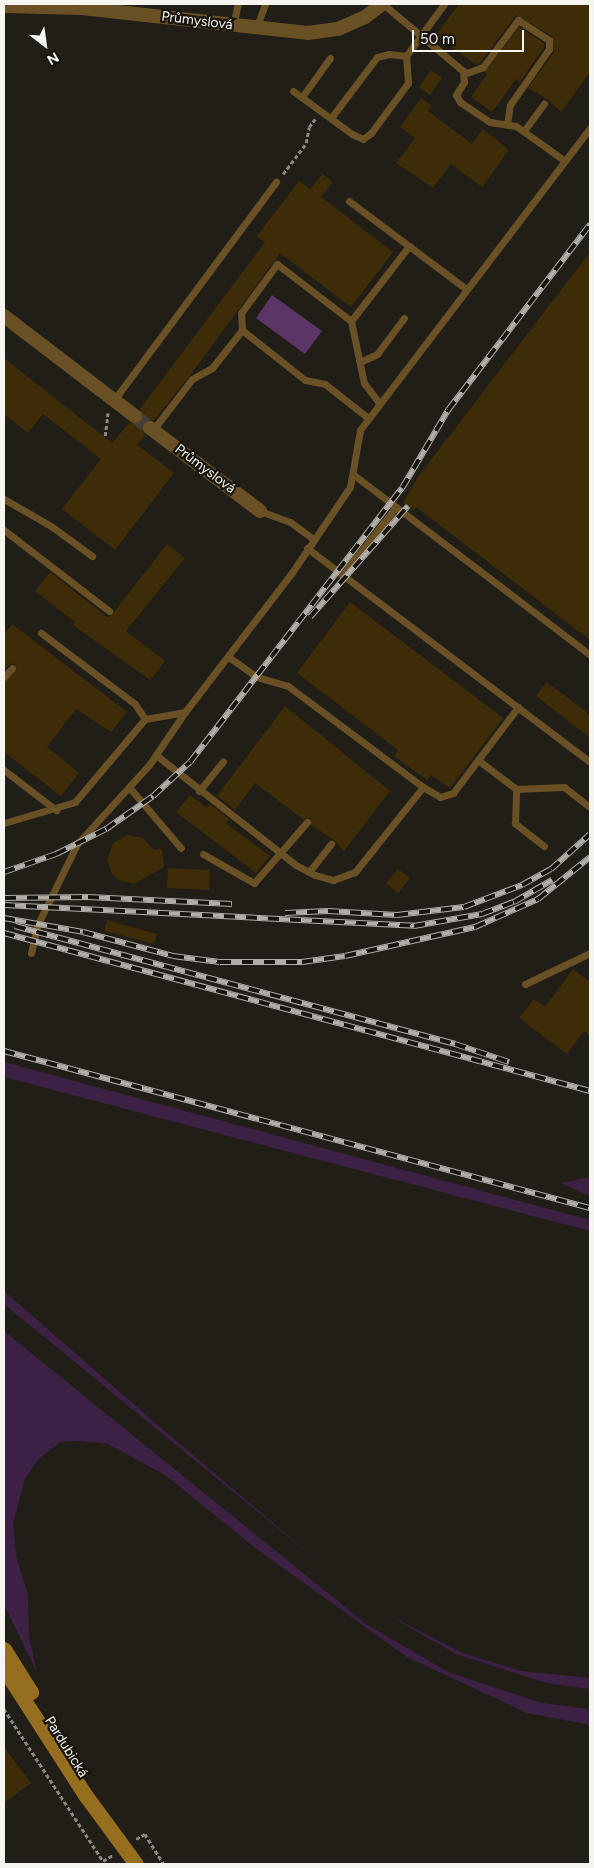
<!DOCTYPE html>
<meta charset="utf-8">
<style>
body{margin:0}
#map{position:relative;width:594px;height:1868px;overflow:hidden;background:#211d17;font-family:Figtree,sans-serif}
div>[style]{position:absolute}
.green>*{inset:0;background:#3c2144}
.water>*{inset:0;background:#5b3566}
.building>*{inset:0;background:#3e2c09}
.street-tunnel>*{height:14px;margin-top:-7px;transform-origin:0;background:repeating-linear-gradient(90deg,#413d38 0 14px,transparent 0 21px)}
.path>*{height:2.5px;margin-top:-1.25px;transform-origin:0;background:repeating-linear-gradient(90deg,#8b8883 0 4px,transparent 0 6.5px)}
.lane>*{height:7px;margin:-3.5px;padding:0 3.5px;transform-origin:3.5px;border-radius:3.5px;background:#695125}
.street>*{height:14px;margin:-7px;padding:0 7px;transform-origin:7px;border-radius:7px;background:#695125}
.secondary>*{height:15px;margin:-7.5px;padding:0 7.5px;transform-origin:7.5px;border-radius:7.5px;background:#956e20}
.rail>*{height:5.5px;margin-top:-2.75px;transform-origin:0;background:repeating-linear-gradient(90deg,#17140e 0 11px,#b1aea9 0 22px);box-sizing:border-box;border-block:1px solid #b1aea9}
span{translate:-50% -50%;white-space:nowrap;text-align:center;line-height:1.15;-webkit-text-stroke:4.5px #17140e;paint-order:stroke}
.street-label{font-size:14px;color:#f7f5f0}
.frame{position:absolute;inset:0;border:5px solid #f7f5f0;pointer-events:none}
.north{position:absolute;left:20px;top:20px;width:50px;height:50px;-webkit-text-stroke:4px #17140e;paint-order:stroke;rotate:150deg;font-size:14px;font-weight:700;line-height:20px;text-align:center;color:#f7f5f0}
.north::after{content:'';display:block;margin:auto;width:18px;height:22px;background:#f7f5f0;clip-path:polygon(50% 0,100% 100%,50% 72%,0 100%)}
.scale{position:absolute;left:412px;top:30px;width:112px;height:22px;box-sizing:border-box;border:2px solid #f7f5f0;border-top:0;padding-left:6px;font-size:15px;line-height:18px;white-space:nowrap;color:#f7f5f0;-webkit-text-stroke:4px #17140e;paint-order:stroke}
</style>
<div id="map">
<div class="green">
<i style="clip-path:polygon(4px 1062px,590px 1220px,590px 1231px,4px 1077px)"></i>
<i style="clip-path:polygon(590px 1177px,590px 1196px,560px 1183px)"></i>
<i style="clip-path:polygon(4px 1291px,153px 1421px,319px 1562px,4px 1304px)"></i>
<i style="clip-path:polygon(4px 1331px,366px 1624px,448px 1672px,542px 1703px,590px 1709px,590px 1725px,527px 1713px,407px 1657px,258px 1550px,165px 1475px,108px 1444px,80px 1441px,60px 1442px,37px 1461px,25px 1479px,13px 1524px,16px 1556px,28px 1595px,29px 1637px,37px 1672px,4px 1605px)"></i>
<i style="clip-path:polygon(386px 1614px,463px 1653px,521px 1671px,590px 1678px,590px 1689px,546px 1683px,456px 1654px)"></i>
</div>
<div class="water">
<i style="clip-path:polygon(272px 295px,322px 331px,305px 354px,256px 318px)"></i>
</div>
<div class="building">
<i style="clip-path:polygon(459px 4px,590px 4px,590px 72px,561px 112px,547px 99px,528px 88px,554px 52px,552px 36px,516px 15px,480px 63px,475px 64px,436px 35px)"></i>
<i style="clip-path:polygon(519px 27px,544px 43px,544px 47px,520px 82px,516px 79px,492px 112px,471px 97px,487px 74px,485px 72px)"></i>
<i style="clip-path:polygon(431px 70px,442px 78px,430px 95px,419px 87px)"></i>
<i style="clip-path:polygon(421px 98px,432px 106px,428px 111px,472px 144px,483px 129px,509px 150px,482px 187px,451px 164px,433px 188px,396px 163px,415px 138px,400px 127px)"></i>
<i style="clip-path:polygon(323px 174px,333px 182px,321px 197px,393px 252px,351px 307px,280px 253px,192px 373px,154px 420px,143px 423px,145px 435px,137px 445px,174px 473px,115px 550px,62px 509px,101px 459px,43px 414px,28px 433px,4px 414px,4px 358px,112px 443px,129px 423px,138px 424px,142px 421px,140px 409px,265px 242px,257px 236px,299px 181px,310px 189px)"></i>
<i style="clip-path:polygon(590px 252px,590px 640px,416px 507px,414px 510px,403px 503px,418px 477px)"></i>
<i style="clip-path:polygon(167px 544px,185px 558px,126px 631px,165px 661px,150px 680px,73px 625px,75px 622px,35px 591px,50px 572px,107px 617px,111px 616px)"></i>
<i style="clip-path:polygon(350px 602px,503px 718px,450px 788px,431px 775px,427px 780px,394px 756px,398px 750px,297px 673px)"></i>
<i style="clip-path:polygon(12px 624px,127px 712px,111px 732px,76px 709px,47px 747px,79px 773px,61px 796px,4px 752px,4px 682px,17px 669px,13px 663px,4px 669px,4px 635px)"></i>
<i style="clip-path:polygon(547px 682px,590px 715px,590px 738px,536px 696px)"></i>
<i style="clip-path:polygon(285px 706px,390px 791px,344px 851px,334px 840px,311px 825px,310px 818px,303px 819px,255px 783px,235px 810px,217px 796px)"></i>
<i style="clip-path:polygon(190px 795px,207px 808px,210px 804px,229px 819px,226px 823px,270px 856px,256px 873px,176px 812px)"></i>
<i style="clip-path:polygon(127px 835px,143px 838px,154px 850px,162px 849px,164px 867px,134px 884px,118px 880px,112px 874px,107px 859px,113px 843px)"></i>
<i style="clip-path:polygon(168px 868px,210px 870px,209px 890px,167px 888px)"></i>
<i style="clip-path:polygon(398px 869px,410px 878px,398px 893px,386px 883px)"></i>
<i style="clip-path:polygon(107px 920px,157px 934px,154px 944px,104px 931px)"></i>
<i style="clip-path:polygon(573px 969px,590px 982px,590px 1036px,584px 1031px,567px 1054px,519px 1018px,534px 999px,545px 1007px)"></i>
<i style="clip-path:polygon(4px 1747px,31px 1783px,4px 1803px)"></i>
</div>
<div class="street-tunnel">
<i style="left:135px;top:416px;width:19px;rotate:39deg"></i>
</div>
<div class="path">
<i style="left:283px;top:174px;width:39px;rotate:-53deg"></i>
<i style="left:306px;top:143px;width:16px;rotate:-79deg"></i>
<i style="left:309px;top:127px;width:10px;rotate:-53deg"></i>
<i style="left:105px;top:436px;width:23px;rotate:-83deg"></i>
<i style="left:4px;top:1709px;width:181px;rotate:56.9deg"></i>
<i style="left:103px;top:1861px;width:12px;rotate:-31deg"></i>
<i style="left:136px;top:1839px;width:10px;rotate:-29deg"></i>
<i style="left:145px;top:1834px;width:36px;rotate:58deg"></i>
</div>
<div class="lane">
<i style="left:383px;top:4px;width:104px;rotate:39.9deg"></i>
<i style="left:463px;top:71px;width:11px;rotate:85deg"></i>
<i style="left:464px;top:82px;width:15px;rotate:122deg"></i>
<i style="left:456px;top:95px;width:8px;rotate:60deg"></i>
<i style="left:460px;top:102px;width:36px;rotate:34deg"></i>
<i style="left:490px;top:122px;width:26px;rotate:9deg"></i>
<i style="left:516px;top:126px;width:60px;rotate:35.5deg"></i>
<i style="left:233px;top:25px;width:22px;rotate:-77deg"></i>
<i style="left:256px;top:28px;width:26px;rotate:-69deg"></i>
<i style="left:406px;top:56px;width:64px;rotate:-53.8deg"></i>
<i style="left:464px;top:74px;width:20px;rotate:-20deg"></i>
<i style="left:483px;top:67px;width:59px;rotate:-53.3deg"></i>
<i style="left:518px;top:20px;width:37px;rotate:33deg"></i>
<i style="left:549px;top:40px;width:9px;rotate:90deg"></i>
<i style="left:549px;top:49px;width:68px;rotate:124.9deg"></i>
<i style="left:510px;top:105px;width:18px;rotate:99deg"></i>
<i style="left:293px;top:91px;width:73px;rotate:36.1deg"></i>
<i style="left:352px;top:134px;width:12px;rotate:24deg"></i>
<i style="left:363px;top:139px;width:10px;rotate:-37deg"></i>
<i style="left:371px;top:133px;width:62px;rotate:-53.5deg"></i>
<i style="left:408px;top:83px;width:27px;rotate:-94deg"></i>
<i style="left:406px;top:56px;width:17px;rotate:-173deg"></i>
<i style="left:389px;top:54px;width:12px;rotate:166deg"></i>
<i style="left:377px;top:57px;width:76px;rotate:127deg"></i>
<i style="left:302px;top:97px;width:48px;rotate:-54.3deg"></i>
<i style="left:524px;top:131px;width:34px;rotate:-54deg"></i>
<i style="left:349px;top:201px;width:146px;rotate:36.9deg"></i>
<i style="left:351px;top:321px;width:63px;rotate:78.2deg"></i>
<i style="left:364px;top:383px;width:25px;rotate:53deg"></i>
<i style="left:242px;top:330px;width:80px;rotate:38.4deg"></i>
<i style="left:305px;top:380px;width:20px;rotate:11deg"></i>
<i style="left:325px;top:384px;width:55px;rotate:38.3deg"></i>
<i style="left:360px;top:362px;width:19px;rotate:-25deg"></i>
<i style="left:377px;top:354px;width:45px;rotate:-53.1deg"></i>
<i style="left:114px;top:400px;width:272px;rotate:-53.4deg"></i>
<i style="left:153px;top:430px;width:64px;rotate:-52.6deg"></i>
<i style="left:192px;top:379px;width:23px;rotate:-29deg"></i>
<i style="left:212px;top:368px;width:48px;rotate:-51.7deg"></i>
<i style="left:242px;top:330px;width:17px;rotate:-93deg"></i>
<i style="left:241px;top:313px;width:61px;rotate:-53.7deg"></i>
<i style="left:277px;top:264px;width:93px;rotate:37.6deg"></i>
<i style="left:351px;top:321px;width:95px;rotate:-52.3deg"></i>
<i style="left:354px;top:475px;width:297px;rotate:37.3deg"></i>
<i style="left:4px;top:499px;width:54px;rotate:29.9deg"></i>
<i style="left:51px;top:526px;width:51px;rotate:36.2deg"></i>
<i style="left:260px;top:511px;width:32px;rotate:20deg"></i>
<i style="left:290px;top:522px;width:29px;rotate:36deg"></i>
<i style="left:4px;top:530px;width:133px;rotate:37.6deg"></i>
<i style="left:307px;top:548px;width:355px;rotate:37.1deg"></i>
<i style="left:342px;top:575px;width:87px;rotate:-51.5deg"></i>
<i style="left:4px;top:677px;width:12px;rotate:-48deg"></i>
<i style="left:145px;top:719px;width:41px;rotate:-9.9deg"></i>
<i style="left:156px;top:755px;width:178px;rotate:38.2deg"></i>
<i style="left:296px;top:865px;width:21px;rotate:28deg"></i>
<i style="left:315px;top:875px;width:19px;rotate:16deg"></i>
<i style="left:333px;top:880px;width:23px;rotate:-20deg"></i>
<i style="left:355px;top:872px;width:109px;rotate:-51.3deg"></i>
<i style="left:423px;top:787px;width:169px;rotate:-143.2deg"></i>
<i style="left:288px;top:686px;width:32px;rotate:-164deg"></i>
<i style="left:257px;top:677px;width:35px;rotate:-145deg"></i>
<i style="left:478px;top:760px;width:48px;rotate:37.3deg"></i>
<i style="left:4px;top:770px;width:66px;rotate:37.6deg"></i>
<i style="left:129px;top:787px;width:80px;rotate:49.6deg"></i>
<i style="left:423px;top:787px;width:20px;rotate:30deg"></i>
<i style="left:440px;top:797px;width:14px;rotate:-17deg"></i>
<i style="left:453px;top:793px;width:108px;rotate:-52.9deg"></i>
<i style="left:199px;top:791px;width:38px;rotate:-51deg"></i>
<i style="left:4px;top:823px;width:74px;rotate:-16.5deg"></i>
<i style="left:75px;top:802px;width:109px;rotate:-49.9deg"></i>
<i style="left:145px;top:719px;width:18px;rotate:-124deg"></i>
<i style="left:135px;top:704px;width:118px;rotate:-142.9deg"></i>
<i style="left:544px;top:846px;width:37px;rotate:-142deg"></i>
<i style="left:515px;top:823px;width:34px;rotate:-88deg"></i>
<i style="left:516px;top:789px;width:48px;rotate:-2.4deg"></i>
<i style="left:564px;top:787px;width:33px;rotate:38deg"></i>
<i style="left:203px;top:854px;width:59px;rotate:29.6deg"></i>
<i style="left:254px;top:883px;width:81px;rotate:-49deg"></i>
<i style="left:309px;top:872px;width:36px;rotate:-52deg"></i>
<i style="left:31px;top:953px;width:28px;rotate:-77deg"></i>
<i style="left:37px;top:926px;width:91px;rotate:-64deg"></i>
<i style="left:77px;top:844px;width:107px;rotate:-47.7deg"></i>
<i style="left:149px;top:765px;width:64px;rotate:-55.8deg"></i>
<i style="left:185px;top:712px;width:174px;rotate:-52.5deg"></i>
<i style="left:291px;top:574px;width:105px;rotate:-55.9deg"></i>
<i style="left:350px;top:487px;width:58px;rotate:-80deg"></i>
<i style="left:360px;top:430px;width:380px;rotate:-52.7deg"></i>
<i style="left:525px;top:984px;width:72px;rotate:-25.5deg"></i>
</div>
<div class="street">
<i style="left:4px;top:6px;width:78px;rotate:1.5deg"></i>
<i style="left:82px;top:8px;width:227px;rotate:6.3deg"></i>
<i style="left:308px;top:33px;width:30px;rotate:-8deg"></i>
<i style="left:338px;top:29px;width:30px;rotate:-24deg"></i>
<i style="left:365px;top:17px;width:21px;rotate:-37deg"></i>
<i style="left:4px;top:316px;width:165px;rotate:37.4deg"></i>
<i style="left:150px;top:428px;width:138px;rotate:37deg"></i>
</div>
<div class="secondary">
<i style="left:4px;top:1649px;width:51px;rotate:57.9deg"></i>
<i style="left:4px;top:1669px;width:151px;rotate:57.2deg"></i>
<i style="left:86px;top:1796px;width:84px;rotate:53.7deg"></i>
</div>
<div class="rail">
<i style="left:310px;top:617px;width:148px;rotate:-48.6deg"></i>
<i style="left:4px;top:872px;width:55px;rotate:-19.1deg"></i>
<i style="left:56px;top:854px;width:56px;rotate:-26.6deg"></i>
<i style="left:106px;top:829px;width:57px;rotate:-35.1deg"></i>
<i style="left:153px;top:796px;width:50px;rotate:-42.6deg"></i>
<i style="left:190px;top:762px;width:346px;rotate:-52.3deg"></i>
<i style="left:402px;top:488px;width:91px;rotate:-59.5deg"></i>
<i style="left:448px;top:410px;width:234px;rotate:-52.6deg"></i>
<i style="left:5px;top:898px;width:83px;rotate:-0.7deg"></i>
<i style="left:88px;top:897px;width:144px;rotate:2.8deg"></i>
<i style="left:4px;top:905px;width:411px;rotate:2.9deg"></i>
<i style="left:414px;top:926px;width:69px;rotate:-10deg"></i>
<i style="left:482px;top:914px;width:34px;rotate:-21deg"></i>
<i style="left:514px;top:902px;width:44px;rotate:-30.1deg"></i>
<i style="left:285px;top:913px;width:43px;rotate:-2.7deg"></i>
<i style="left:328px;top:911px;width:69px;rotate:3.3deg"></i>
<i style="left:397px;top:915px;width:67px;rotate:-6.8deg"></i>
<i style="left:464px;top:907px;width:62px;rotate:-20.8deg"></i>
<i style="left:522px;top:885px;width:33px;rotate:-29deg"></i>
<i style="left:551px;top:869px;width:52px;rotate:-41.9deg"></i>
<i style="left:4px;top:918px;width:80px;rotate:10deg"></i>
<i style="left:83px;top:932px;width:93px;rotate:14.9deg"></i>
<i style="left:173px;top:956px;width:47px;rotate:7.3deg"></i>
<i style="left:220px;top:962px;width:82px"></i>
<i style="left:302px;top:962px;width:43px;rotate:-7.9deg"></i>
<i style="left:345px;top:956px;width:133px;rotate:-12.6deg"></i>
<i style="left:475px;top:927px;width:69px;rotate:-24deg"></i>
<i style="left:538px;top:899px;width:67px;rotate:-38.9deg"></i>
<i style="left:15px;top:926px;width:456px;rotate:15deg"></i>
<i style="left:455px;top:1044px;width:57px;rotate:18.4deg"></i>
<i style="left:4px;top:933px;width:607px;rotate:15.09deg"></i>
<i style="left:4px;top:1051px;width:607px;rotate:15deg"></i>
</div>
<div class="street-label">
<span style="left:197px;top:21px;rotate:7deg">Průmyslová</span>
<span style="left:205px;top:469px;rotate:37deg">Průmyslová</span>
<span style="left:66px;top:1747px;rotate:58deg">Pardubická</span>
</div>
<div class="frame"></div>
<div class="north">N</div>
<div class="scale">50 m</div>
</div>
